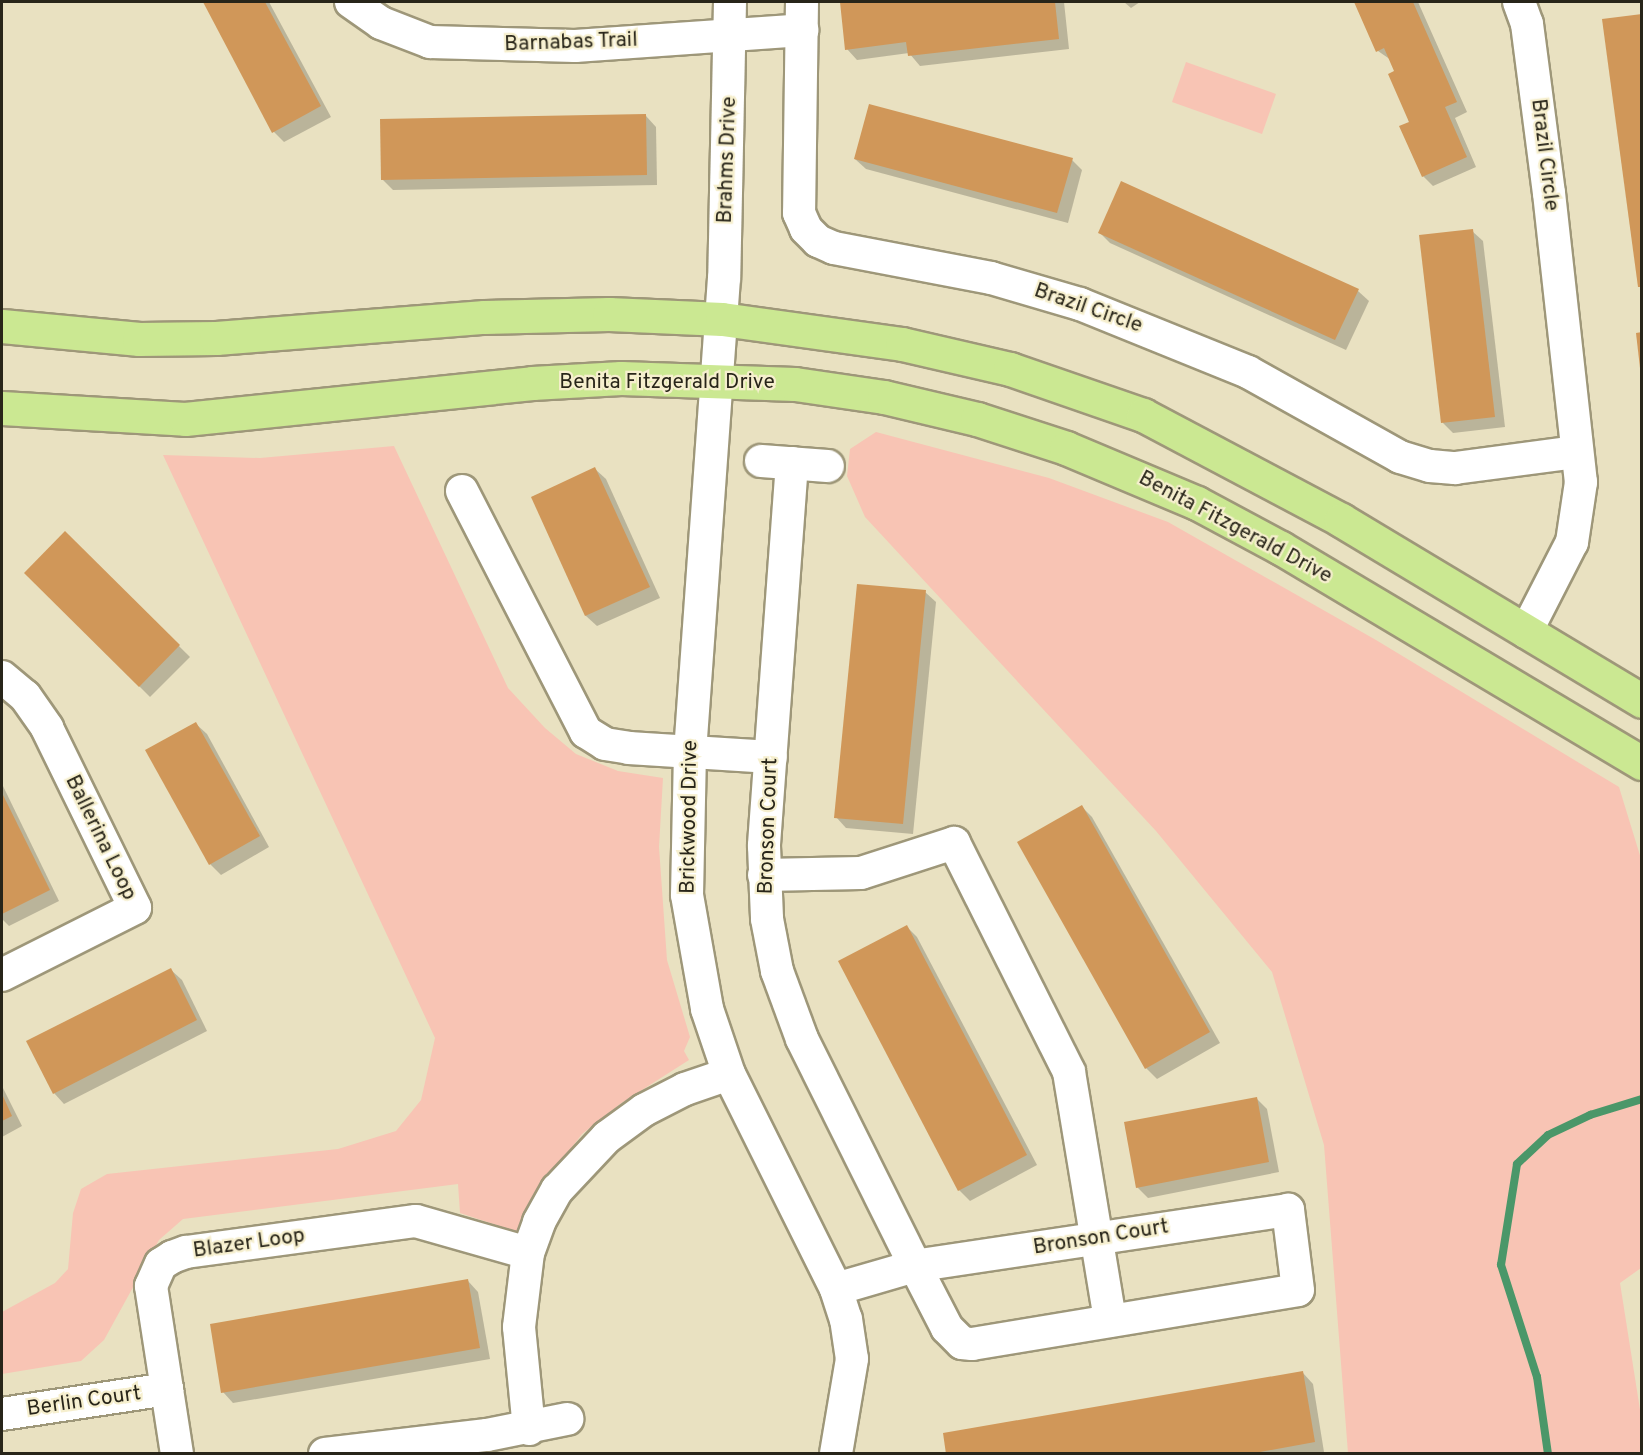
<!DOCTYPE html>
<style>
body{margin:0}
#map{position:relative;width:1643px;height:1455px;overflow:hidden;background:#e9e1c1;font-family:Overpass,sans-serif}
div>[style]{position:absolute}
.green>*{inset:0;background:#f8c4b4}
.shadow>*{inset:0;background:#0003}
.stream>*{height:8px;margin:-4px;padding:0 4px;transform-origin:4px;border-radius:4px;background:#4a9769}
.building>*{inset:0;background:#d09759}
.roads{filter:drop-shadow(2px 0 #9e9779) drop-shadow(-2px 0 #9e9779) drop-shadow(0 2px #9e9779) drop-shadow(0 -2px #9e9779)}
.minor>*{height:32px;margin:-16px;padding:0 16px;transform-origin:16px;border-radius:16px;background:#fff}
.major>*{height:33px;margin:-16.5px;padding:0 16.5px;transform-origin:16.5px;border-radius:16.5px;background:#cbe892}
span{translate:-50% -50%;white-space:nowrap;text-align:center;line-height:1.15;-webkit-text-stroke:4.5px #f6efce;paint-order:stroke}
.street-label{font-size:21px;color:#282519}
.frame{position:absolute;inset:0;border:3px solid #282519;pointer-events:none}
</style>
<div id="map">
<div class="green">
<i style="clip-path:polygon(1186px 62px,1276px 94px,1262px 134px,1172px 102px)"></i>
<i style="clip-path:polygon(876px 432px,1049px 478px,1168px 522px,1376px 640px,1619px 787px,1642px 862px,1641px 1268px,1620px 1283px,1641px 1416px,1641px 1453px,1348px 1453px,1324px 1145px,1272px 972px,1156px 831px,865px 517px,847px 476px,850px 449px)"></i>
<i style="clip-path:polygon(394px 446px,508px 688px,545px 728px,576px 754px,618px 771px,663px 778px,659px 847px,667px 960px,690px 1037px,684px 1051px,689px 1060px,620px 1104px,582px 1134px,547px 1180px,518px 1232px,460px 1213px,458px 1184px,183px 1219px,159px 1240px,104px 1340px,81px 1361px,2px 1374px,2px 1312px,55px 1283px,68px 1269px,73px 1213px,81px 1189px,107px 1174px,338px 1149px,396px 1131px,421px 1100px,435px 1038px,163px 455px,260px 458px)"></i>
</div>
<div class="shadow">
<i style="clip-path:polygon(204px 2px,269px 2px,331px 117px,284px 142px,274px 132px)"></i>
<i style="clip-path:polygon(841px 2px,1064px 2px,1069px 49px,920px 66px,909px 53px,857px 60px,847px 49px)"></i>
<i style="clip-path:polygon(1124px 2px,1140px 2px,1131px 8px)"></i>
<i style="clip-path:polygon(1356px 2px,1418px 2px,1467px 112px,1455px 118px,1476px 167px,1433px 186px,1423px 176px,1396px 72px,1391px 60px,1378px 51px)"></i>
<i style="clip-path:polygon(646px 116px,656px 127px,657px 185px,393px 190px,382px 179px)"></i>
<i style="clip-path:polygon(855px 159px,1072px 160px,1082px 170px,1068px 223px,866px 169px)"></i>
<i style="clip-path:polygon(1472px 231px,1483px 241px,1505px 427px,1453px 433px,1443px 423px)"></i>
<i style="clip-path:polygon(1099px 232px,1358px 291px,1369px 301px,1346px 350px,1110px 243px)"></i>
<i style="clip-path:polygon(595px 469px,606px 479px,660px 598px,597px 626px,586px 616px,532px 497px)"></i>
<i style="clip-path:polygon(65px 533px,190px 657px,150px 697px,26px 573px)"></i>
<i style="clip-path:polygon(925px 592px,936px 602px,913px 834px,846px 828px,836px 817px)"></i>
<i style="clip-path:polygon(196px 724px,207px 734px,269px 847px,221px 875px,210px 864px)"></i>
<i style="clip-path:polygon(2px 784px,59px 901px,9px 926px,2px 919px)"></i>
<i style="clip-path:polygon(1082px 807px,1092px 817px,1220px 1043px,1157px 1079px,1146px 1068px)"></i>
<i style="clip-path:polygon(907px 927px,917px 937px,1037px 1165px,970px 1201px,959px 1190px)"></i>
<i style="clip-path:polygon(171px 970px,182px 980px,207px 1031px,64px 1104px,54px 1093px)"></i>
<i style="clip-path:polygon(2px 1086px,22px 1126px,2px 1137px)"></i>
<i style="clip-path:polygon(1256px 1098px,1267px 1109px,1279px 1172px,1148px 1198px,1137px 1187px)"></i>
<i style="clip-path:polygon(468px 1281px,478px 1292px,490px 1359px,233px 1403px,223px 1392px)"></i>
<i style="clip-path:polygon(1303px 1373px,1313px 1384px,1324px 1452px,948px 1454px)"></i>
</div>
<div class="stream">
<i style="left:1548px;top:1454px;width:78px;rotate:-98.1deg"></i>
<i style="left:1537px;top:1377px;width:118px;rotate:-107.8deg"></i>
<i style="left:1501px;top:1265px;width:102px;rotate:-81deg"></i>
<i style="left:1517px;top:1164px;width:42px;rotate:-43.1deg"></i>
<i style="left:1548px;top:1135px;width:47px;rotate:-25.5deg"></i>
<i style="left:1590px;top:1115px;width:54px;rotate:-17.1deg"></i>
</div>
<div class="building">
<i style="clip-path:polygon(203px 2px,265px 2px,321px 106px,272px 133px)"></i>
<i style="clip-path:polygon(840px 2px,1055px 2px,1059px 39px,908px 56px,906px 42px,845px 50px)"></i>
<i style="clip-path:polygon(1354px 2px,1413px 2px,1457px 102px,1445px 107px,1467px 157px,1422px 177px,1399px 126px,1409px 122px,1388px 74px,1394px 71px,1384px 48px,1376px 52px)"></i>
<i style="clip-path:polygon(1642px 14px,1642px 287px,1638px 287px,1602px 19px)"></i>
<i style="clip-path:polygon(869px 104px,1073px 158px,1057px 213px,854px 159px)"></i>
<i style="clip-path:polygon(646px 114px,647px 175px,381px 180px,380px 119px)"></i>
<i style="clip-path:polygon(1121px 181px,1359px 289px,1335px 340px,1098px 233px)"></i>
<i style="clip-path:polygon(1473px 229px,1495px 417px,1441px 423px,1419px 235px)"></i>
<i style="clip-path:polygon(1642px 332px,1642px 368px,1640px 368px,1636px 333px)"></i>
<i style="clip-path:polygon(595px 467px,650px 587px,585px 616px,531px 497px)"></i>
<i style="clip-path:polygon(65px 531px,180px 645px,139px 687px,24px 573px)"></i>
<i style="clip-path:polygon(857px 584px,926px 590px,903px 824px,834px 818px)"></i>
<i style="clip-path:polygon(196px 722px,260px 836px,209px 865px,145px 750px)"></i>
<i style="clip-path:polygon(2px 793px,50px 890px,2px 914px)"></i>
<i style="clip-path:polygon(1082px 805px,1210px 1032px,1145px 1069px,1017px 842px)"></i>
<i style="clip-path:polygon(907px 925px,1027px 1155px,958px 1191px,838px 961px)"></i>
<i style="clip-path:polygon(171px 968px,197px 1020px,53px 1094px,26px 1041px)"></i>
<i style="clip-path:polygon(2px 1094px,12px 1116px,2px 1121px)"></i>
<i style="clip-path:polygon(1257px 1097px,1269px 1162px,1136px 1188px,1124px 1122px)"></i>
<i style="clip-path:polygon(468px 1279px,480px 1348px,221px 1393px,210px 1324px)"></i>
<i style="clip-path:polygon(1303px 1371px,1315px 1442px,1249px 1454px,946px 1454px,943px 1433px)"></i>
</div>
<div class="roads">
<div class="minor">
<i style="left:351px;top:2px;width:37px;rotate:35deg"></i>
<i style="left:381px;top:23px;width:53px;rotate:21.2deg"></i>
<i style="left:430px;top:42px;width:145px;rotate:1.6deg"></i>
<i style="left:575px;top:46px;width:228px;rotate:-4deg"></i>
<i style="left:730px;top:2px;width:276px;rotate:91.2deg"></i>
<i style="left:724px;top:278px;width:475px;rotate:94.1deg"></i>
<i style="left:690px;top:752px;width:143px;rotate:91.2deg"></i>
<i style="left:687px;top:895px;width:116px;rotate:80deg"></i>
<i style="left:707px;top:1009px;width:69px;rotate:71.3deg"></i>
<i style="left:729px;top:1074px;width:240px;rotate:63.5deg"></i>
<i style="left:836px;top:1289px;width:32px;rotate:72deg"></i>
<i style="left:846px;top:1319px;width:40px;rotate:81.5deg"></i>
<i style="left:852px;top:1359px;width:96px;rotate:99.6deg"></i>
<i style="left:802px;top:2px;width:211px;rotate:90.8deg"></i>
<i style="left:799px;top:213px;width:17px;rotate:66deg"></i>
<i style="left:806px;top:229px;width:17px;rotate:45deg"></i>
<i style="left:818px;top:241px;width:17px;rotate:24deg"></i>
<i style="left:834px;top:248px;width:160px;rotate:10.8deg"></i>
<i style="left:991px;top:278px;width:93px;rotate:16.3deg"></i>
<i style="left:1080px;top:304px;width:181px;rotate:22deg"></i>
<i style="left:1248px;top:372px;width:174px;rotate:29.2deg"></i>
<i style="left:1400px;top:457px;width:31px;rotate:17deg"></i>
<i style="left:1430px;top:466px;width:25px;rotate:5deg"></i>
<i style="left:1455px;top:468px;width:123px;rotate:-7.5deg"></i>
<i style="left:1519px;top:2px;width:23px;rotate:70deg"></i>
<i style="left:1527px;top:24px;width:170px;rotate:82.6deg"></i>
<i style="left:1549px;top:193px;width:291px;rotate:83.7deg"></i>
<i style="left:1581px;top:482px;width:61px;rotate:98.5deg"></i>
<i style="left:1572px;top:542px;width:101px;rotate:117.1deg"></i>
<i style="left:761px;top:461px;width:67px;rotate:4.3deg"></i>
<i style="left:792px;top:463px;width:384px;rotate:94.2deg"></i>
<i style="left:764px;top:846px;width:73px;rotate:87.6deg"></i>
<i style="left:767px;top:919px;width:53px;rotate:79.1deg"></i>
<i style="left:777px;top:971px;width:72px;rotate:69.8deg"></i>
<i style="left:802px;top:1039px;width:254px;rotate:63.5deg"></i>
<i style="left:915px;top:1266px;width:70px;rotate:62.7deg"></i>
<i style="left:947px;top:1328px;width:21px;rotate:45deg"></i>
<i style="left:962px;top:1343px;width:10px;rotate:6deg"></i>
<i style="left:972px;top:1344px;width:330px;rotate:-9.4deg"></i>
<i style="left:1298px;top:1290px;width:81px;rotate:-97.1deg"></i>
<i style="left:1288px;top:1210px;width:377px;rotate:171.5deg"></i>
<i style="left:915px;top:1266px;width:82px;rotate:163.8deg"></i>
<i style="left:462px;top:491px;width:271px;rotate:62.8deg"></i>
<i style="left:586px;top:732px;width:22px;rotate:32deg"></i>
<i style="left:605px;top:744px;width:24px;rotate:9deg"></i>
<i style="left:629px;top:748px;width:142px;rotate:3.6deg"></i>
<i style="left:2px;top:677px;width:30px;rotate:40deg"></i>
<i style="left:25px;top:696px;width:39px;rotate:55deg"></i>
<i style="left:47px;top:728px;width:200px;rotate:63.9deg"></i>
<i style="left:135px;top:908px;width:149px;rotate:153.3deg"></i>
<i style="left:764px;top:875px;width:97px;rotate:-1.2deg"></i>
<i style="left:861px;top:873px;width:98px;rotate:-17.9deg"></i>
<i style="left:954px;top:843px;width:256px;rotate:63.3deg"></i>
<i style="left:1069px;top:1072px;width:252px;rotate:80.6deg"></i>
<i style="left:2px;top:1414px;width:167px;rotate:-8.6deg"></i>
<i style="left:529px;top:1429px;width:102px;rotate:-95.6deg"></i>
<i style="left:519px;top:1327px;width:75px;rotate:-83.1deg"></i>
<i style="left:528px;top:1253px;width:33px;rotate:-70deg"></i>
<i style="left:539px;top:1222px;width:37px;rotate:-61deg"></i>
<i style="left:557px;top:1190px;width:73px;rotate:-46.7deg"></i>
<i style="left:607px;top:1137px;width:46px;rotate:-36.1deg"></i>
<i style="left:644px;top:1110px;width:46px;rotate:-27.1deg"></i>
<i style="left:685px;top:1089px;width:46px;rotate:-18.8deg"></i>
<i style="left:177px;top:1454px;width:170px;rotate:-98.8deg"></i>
<i style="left:151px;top:1286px;width:24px;rotate:-66deg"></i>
<i style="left:161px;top:1264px;width:13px;rotate:-32deg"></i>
<i style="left:172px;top:1257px;width:15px;rotate:-20deg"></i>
<i style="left:186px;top:1252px;width:232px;rotate:-7.7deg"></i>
<i style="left:416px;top:1221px;width:116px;rotate:15.9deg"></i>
<i style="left:325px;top:1454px;width:163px;rotate:-6.7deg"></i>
<i style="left:487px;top:1435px;width:82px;rotate:-11.3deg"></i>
</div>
<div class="major">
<i style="left:2px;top:326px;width:138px;rotate:5.4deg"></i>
<i style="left:139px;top:339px;width:77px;rotate:-0.7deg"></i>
<i style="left:216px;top:338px;width:269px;rotate:-4.5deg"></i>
<i style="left:484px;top:317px;width:125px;rotate:-1.4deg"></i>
<i style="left:609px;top:314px;width:113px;rotate:2.5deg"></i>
<i style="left:722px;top:319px;width:182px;rotate:7.9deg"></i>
<i style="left:902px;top:344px;width:111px;rotate:13deg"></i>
<i style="left:1010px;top:369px;width:141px;rotate:19.1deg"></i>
<i style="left:1143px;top:415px;width:224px;rotate:27.9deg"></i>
<i style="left:1341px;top:520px;width:351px;rotate:31deg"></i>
<i style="left:2px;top:408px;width:183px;rotate:3.4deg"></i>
<i style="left:185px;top:419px;width:349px;rotate:-5.9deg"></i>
<i style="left:532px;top:383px;width:89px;rotate:-3.2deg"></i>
<i style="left:621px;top:378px;width:174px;rotate:2deg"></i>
<i style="left:795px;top:384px;width:90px;rotate:8.3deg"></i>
<i style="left:884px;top:397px;width:96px;rotate:13.3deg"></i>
<i style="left:977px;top:419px;width:94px;rotate:18deg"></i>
<i style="left:1066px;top:448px;width:142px;rotate:22.8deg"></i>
<i style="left:1197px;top:503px;width:95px;rotate:28.2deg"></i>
<i style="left:1281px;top:548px;width:420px;rotate:30.8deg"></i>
</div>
</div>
<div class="street-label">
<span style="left:571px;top:43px;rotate:-2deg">Barnabas Trail</span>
<span style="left:1544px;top:155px;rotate:83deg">Brazil Circle</span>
<span style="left:728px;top:160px;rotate:-88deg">Brahms Drive</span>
<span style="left:1088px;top:309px;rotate:19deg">Brazil Circle</span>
<span style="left:667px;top:383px">Benita Fitzgerald Drive</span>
<span style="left:1235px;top:528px;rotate:28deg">Benita Fitzgerald Drive</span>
<span style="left:690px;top:817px;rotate:-89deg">Brickwood Drive</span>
<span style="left:769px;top:826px;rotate:-88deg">Bronson Court</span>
<span style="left:100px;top:838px;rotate:64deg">Ballerina Loop</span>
<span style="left:1101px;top:1238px;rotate:-9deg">Bronson Court</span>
<span style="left:249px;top:1244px;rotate:-8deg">Blazer Loop</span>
<span style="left:84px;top:1402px;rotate:-8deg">Berlin Court</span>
</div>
<div class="frame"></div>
</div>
